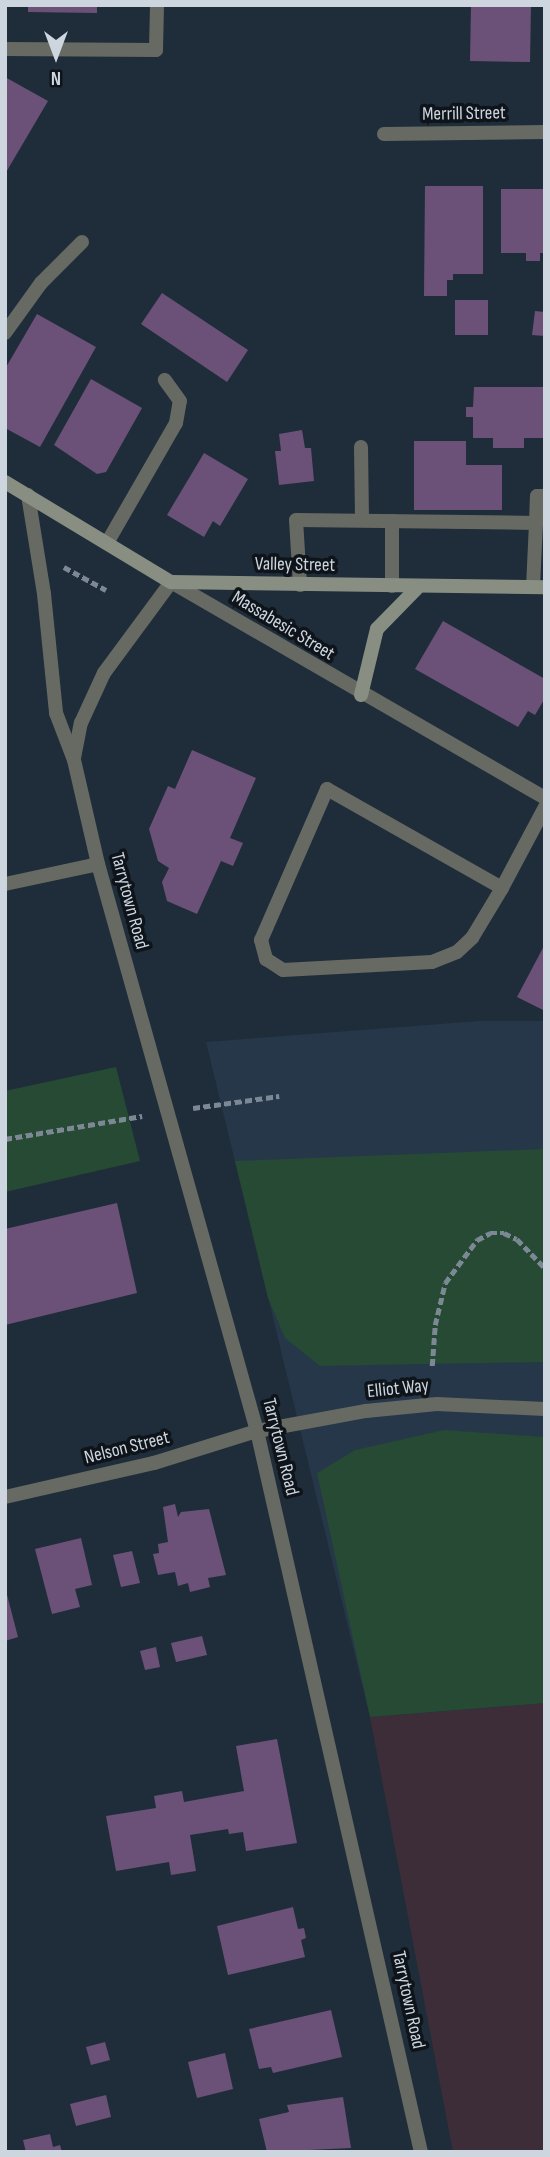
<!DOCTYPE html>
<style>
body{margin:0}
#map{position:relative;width:550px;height:2157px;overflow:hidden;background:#1f2d3a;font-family:"Sofia Sans Condensed",sans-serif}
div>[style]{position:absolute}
.commercial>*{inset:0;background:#3d2d38}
.built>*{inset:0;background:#253749}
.green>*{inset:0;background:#264a33}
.building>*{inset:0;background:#6b5177}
.path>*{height:4.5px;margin-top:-2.25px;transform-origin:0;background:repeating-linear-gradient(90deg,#7c8893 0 7px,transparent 0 10.5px)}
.lane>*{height:14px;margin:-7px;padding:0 7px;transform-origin:7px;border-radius:7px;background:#676a62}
.street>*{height:14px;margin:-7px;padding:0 7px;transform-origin:7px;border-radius:7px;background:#676a62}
.secondary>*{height:14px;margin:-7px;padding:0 7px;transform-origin:7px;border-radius:7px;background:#888e81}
span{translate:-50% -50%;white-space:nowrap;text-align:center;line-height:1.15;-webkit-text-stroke:7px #0e141a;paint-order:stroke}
.street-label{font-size:19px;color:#cdd6df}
.frame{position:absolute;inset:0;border:7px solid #cdd6df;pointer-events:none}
.north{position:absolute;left:21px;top:21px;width:70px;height:70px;-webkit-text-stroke:5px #0e141a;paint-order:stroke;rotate:180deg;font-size:19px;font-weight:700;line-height:28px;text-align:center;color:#cdd6df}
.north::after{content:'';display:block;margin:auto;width:24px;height:32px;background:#cdd6df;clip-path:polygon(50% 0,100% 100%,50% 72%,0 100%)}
</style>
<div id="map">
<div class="commercial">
<i style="clip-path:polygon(545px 1703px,545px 2152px,453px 2152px,370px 1717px)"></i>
</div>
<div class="built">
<i style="clip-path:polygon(480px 1021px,545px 1021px,545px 1703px,370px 1717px,206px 1042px)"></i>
</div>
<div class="green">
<i style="clip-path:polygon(116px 1067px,140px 1161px,5px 1192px,5px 1091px)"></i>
<i style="clip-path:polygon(545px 1149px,545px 1362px,320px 1366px,285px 1338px,268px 1298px,235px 1161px)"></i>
<i style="clip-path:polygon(444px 1430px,545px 1437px,545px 1703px,370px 1717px,317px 1473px,355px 1450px)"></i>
</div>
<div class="building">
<i style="clip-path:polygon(28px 5px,97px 5px,97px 13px,28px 12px)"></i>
<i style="clip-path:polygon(471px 5px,531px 5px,530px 62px,470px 61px)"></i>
<i style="clip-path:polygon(5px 77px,48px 101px,5px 174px)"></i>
<i style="clip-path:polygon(425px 186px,483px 186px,483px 274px,453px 274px,453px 280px,447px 280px,447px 296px,424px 296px)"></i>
<i style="clip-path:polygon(501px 189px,545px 189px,545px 253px,540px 253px,540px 261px,526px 261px,526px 253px,501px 253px)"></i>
<i style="clip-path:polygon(162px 293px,248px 350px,227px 382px,141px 324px)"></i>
<i style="clip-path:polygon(455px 300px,488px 300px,488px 335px,455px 335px)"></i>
<i style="clip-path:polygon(535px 311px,545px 312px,545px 336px,532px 335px)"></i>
<i style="clip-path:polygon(37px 314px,96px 347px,40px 447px,5px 428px,5px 369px)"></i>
<i style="clip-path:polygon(91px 379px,142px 408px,106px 472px,97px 474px,54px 445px)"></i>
<i style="clip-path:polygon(474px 387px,545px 387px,545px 438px,524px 438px,524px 448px,493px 448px,493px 438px,473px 438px,473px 417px,466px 417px,466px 407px,473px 407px)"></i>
<i style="clip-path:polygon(302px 430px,305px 448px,311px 448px,314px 481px,279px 485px,275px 451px,281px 451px,279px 434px)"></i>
<i style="clip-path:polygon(414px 441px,466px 441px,466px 465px,502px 465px,502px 510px,414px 510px)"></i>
<i style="clip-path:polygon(204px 453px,248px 479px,220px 526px,213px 521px,204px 537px,167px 515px)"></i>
<i style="clip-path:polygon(443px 621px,545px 679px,545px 698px,535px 715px,528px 711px,518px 727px,415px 669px)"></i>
<i style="clip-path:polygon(192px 750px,256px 778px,230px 838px,243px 843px,233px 866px,221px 861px,197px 914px,167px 901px,162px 882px,169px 868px,158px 861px,149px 829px,168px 786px,175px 789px)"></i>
<i style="clip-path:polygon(545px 944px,545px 1011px,517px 997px)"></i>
<i style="clip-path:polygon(117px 1203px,137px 1293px,5px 1325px,5px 1229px)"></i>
<i style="clip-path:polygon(175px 1504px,178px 1517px,181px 1512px,209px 1509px,226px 1575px,208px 1578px,210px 1587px,190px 1592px,188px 1583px,178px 1586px,175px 1572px,158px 1575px,153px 1554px,159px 1553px,158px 1544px,168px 1542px,163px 1507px)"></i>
<i style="clip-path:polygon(81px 1538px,92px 1585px,75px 1589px,80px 1607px,52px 1614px,35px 1549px)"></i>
<i style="clip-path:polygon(132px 1551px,140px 1583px,121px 1587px,113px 1555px)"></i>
<i style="clip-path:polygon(5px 1587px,18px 1637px,5px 1641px)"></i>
<i style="clip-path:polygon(202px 1636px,207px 1655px,176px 1662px,171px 1643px)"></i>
<i style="clip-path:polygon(156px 1647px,160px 1667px,145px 1670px,140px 1651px)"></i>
<i style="clip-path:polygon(277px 1739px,297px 1843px,246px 1851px,243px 1832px,229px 1834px,228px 1829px,190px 1835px,196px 1871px,171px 1875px,169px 1862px,116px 1871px,106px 1816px,156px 1808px,154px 1796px,182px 1791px,184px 1802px,244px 1791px,236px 1746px)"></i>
<i style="clip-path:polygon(293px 1907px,298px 1929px,304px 1928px,306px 1938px,301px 1940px,305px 1957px,228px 1975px,217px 1926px)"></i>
<i style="clip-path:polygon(331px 2010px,342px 2057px,273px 2073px,271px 2067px,259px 2069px,249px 2029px)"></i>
<i style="clip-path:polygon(105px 2042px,110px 2060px,91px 2065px,86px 2047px)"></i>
<i style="clip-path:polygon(225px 2053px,233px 2089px,197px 2098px,188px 2062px)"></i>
<i style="clip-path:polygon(106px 2095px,111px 2117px,76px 2126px,70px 2104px)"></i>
<i style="clip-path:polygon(343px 2097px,351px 2148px,267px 2152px,259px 2119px,289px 2112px,287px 2105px)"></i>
<i style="clip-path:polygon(50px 2134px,53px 2147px,60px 2145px,62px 2152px,26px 2152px,23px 2140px)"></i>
</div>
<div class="path">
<i style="left:64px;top:567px;width:48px;rotate:28.7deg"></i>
<i style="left:193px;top:1108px;width:87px;rotate:-7.9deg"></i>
<i style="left:5px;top:1139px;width:139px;rotate:-9.5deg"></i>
<i style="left:432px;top:1366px;width:41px;rotate:-85.8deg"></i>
<i style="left:435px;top:1325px;width:43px;rotate:-76.6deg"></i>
<i style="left:445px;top:1283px;width:54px;rotate:-53.3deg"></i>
<i style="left:477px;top:1240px;width:15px;rotate:-28deg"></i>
<i style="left:490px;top:1233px;width:14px"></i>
<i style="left:504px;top:1233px;width:14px;rotate:25deg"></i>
<i style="left:517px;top:1239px;width:40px;rotate:46deg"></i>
</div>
<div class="lane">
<i style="left:5px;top:49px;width:151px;rotate:0.4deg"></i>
<i style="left:156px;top:50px;width:45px;rotate:-88.7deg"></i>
<i style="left:5px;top:333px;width:62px;rotate:-54.2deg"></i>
<i style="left:41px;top:283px;width:58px;rotate:-45deg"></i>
<i style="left:361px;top:447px;width:73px;rotate:89.2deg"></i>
<i style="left:107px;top:543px;width:138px;rotate:-60.1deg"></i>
<i style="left:176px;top:423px;width:22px;rotate:-80deg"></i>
<i style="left:180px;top:401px;width:26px;rotate:-126deg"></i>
<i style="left:300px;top:585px;width:65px;rotate:-93.5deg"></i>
<i style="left:296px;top:520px;width:240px;rotate:0.7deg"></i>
<i style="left:536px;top:523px;width:27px;rotate:-88deg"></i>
<i style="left:537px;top:496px;width:8px"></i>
<i style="left:392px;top:586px;width:65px;rotate:-90deg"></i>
<i style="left:533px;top:587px;width:64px;rotate:-87.3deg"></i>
<i style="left:5px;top:884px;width:95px;rotate:-12.1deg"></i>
<i style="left:502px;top:888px;width:201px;rotate:-150.5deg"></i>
<i style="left:327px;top:789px;width:165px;rotate:113.6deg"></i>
<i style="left:261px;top:940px;width:20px;rotate:75deg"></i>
<i style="left:266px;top:959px;width:20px;rotate:33deg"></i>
<i style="left:283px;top:970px;width:149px;rotate:-3.1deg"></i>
<i style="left:432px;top:962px;width:27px;rotate:-22deg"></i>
<i style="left:457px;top:952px;width:21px;rotate:-43deg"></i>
<i style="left:472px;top:938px;width:58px;rotate:-59deg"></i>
<i style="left:502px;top:888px;width:92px;rotate:-62deg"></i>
<i style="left:257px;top:1431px;width:111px;rotate:-10.4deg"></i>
<i style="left:366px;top:1411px;width:71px;rotate:-5.6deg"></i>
<i style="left:437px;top:1404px;width:108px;rotate:2.7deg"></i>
</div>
<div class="street">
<i style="left:384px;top:134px;width:161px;rotate:-0.7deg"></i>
<i style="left:28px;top:495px;width:100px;rotate:80.8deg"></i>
<i style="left:44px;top:594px;width:120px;rotate:84.2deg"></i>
<i style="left:56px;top:713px;width:50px;rotate:69deg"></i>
<i style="left:74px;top:760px;width:107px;rotate:77deg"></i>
<i style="left:98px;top:864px;width:589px;rotate:74.34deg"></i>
<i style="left:257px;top:1431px;width:739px;rotate:77.19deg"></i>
<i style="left:74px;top:758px;width:36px;rotate:-79deg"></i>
<i style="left:81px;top:723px;width:55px;rotate:-65.3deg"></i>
<i style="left:104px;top:673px;width:113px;rotate:-53.6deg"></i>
<i style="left:171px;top:582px;width:432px;rotate:30deg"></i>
<i style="left:5px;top:1497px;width:153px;rotate:-12.9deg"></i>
<i style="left:154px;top:1463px;width:108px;rotate:-17.3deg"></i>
</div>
<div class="secondary">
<i style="left:5px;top:482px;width:194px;rotate:31.1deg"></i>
<i style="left:171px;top:582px;width:374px;rotate:0.8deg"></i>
<i style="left:361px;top:695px;width:68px;rotate:-76.4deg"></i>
<i style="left:377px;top:629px;width:59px;rotate:-45.7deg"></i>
</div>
<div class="street-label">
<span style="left:464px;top:114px;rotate:-1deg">Merrill Street</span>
<span style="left:295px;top:565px;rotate:1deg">Valley Street</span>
<span style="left:283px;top:626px;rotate:31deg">Massabesic Street</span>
<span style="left:129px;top:901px;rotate:75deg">Tarrytown Road</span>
<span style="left:398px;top:1389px;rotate:-6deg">Elliot Way</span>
<span style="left:280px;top:1447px;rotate:76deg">Tarrytown Road</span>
<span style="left:127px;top:1448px;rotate:-14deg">Nelson Street</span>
<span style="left:408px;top:2000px;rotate:78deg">Tarrytown Road</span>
</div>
<div class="frame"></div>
<div class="north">N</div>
</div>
